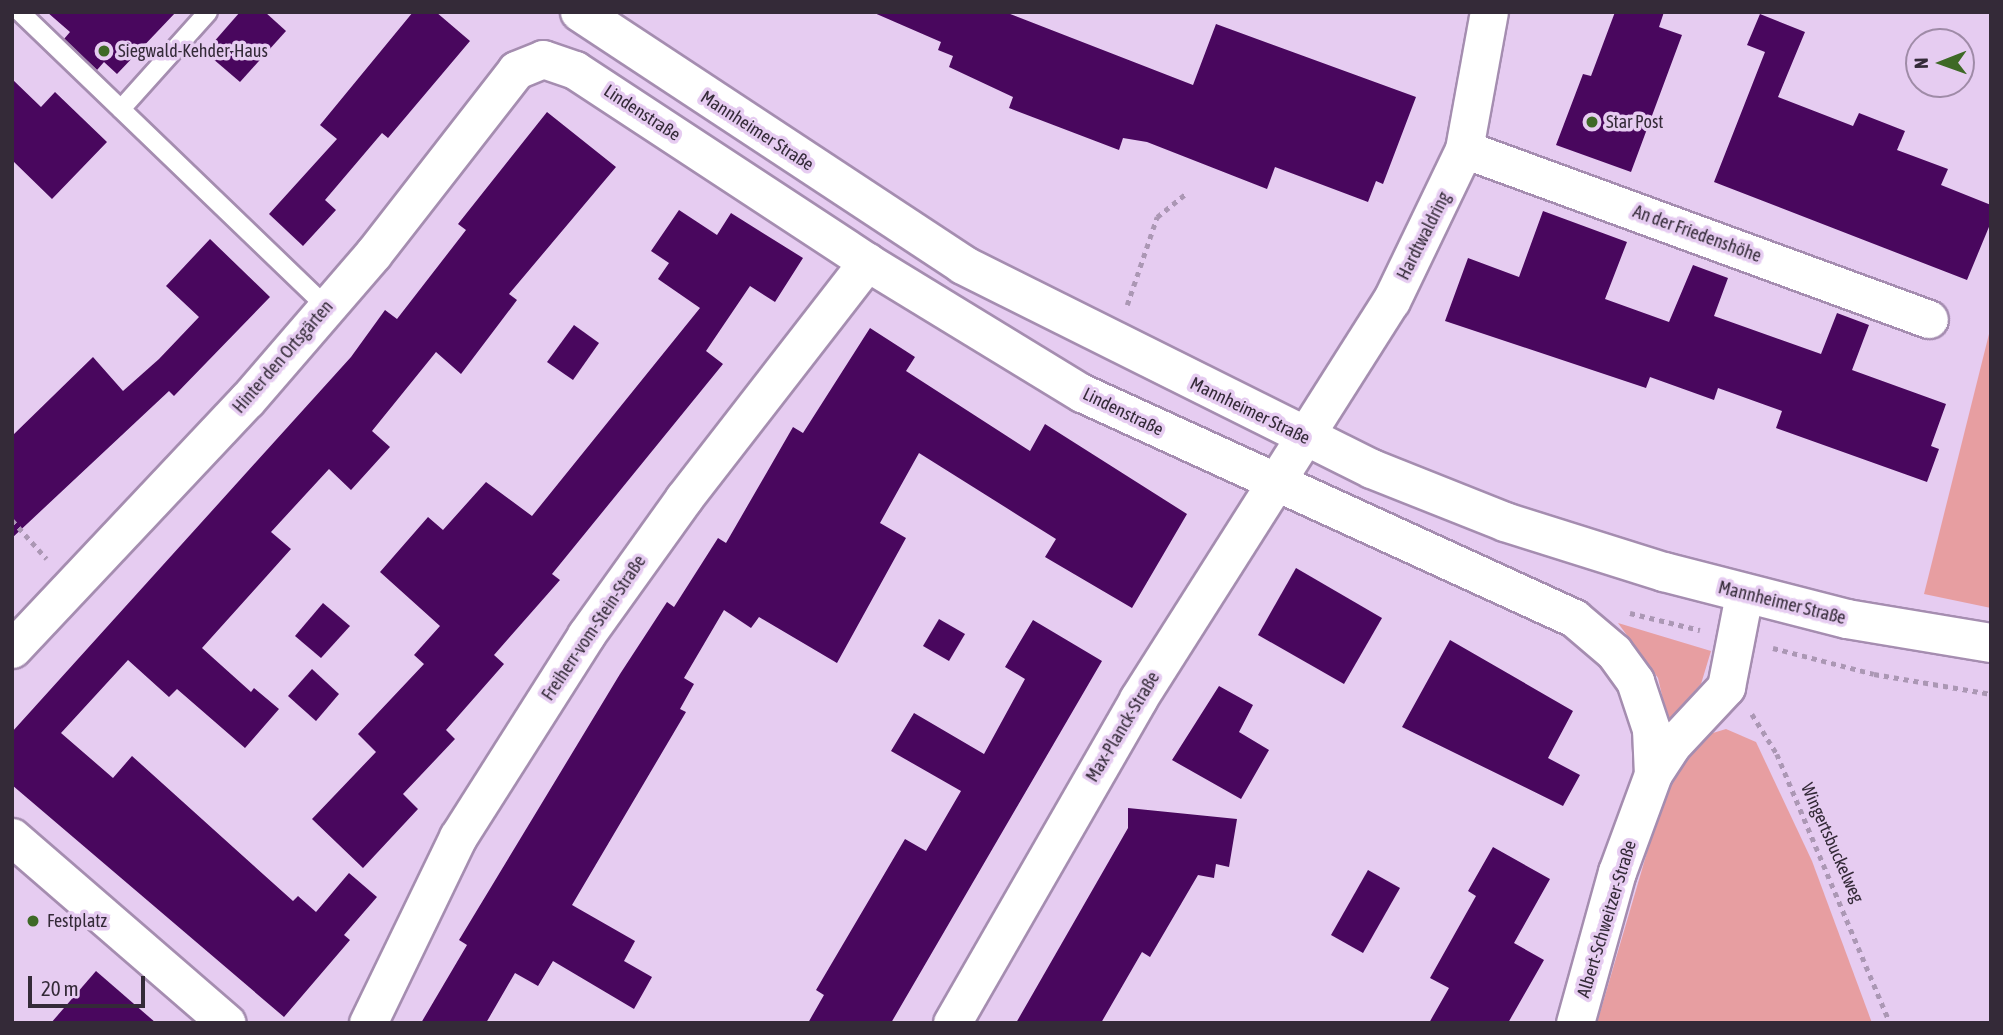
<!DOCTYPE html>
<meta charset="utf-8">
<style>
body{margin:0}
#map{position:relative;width:2003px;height:1035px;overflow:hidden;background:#e6ccf1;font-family:"Asap Condensed",sans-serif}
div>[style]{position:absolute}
.green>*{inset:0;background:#e79ea1}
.building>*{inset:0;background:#49075e}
.path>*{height:4.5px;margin-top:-2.25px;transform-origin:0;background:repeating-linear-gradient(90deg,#ab97b4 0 5px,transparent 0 10px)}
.roads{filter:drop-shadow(2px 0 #a58db0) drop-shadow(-2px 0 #a58db0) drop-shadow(0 2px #a58db0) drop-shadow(0 -2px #a58db0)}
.lane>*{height:18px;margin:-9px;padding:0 9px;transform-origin:9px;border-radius:9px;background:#fff}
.street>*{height:37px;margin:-18.5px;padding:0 18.5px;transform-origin:18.5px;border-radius:18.5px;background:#fff}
.secondary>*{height:38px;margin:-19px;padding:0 19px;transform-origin:19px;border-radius:19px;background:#fff}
.dots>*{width:19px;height:19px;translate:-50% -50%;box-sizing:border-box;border:4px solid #e6ccf1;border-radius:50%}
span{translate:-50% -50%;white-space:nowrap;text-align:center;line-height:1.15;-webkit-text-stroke:7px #e6ccf1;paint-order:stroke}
.poi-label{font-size:18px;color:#342a38}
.left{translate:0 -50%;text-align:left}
.street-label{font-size:18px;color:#342a38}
.frame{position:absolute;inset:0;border:14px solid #342a38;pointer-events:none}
.north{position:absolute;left:1905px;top:28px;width:70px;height:70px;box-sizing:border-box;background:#e6ccf1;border:2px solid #9f8ba7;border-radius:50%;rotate:269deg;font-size:19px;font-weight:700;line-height:28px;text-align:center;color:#342a38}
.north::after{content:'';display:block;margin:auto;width:24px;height:32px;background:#3e6926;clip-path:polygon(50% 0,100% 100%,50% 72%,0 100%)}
.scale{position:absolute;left:28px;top:976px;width:117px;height:32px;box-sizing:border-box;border:4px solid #342a38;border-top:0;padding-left:9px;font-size:21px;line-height:24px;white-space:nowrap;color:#342a38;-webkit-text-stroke:5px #e6ccf1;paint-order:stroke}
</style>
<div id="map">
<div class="green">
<i style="clip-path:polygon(1991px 326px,1991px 608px,1924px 594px)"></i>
<i style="clip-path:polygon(1618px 623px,1711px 651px,1701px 684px,1668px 721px,1658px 678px)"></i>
<i style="clip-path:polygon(1726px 729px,1756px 742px,1812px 861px,1872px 1023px,1597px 1023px,1660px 808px,1680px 759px,1703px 736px)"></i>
</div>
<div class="building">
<i style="clip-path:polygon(47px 12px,176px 12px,117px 74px,104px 62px,97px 70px,64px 39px,70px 32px)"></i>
<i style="clip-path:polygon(240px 12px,265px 12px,286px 31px,240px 82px,205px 52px)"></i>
<i style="clip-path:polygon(413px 12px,436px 12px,470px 41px,388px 138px,382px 133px,325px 200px,336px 210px,303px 246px,269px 214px,337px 139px,320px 125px)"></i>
<i style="clip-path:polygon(872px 12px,1005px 12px,1193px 85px,1216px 24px,1416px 97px,1383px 184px,1376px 181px,1368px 202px,1275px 167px,1267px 189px,1147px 142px,1123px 138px,1119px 150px,1009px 108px,1013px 97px,949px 67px,953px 56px,938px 50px,941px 42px)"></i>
<i style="clip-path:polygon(1615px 12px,1664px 12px,1659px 27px,1682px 35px,1631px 172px,1556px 145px,1583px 74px,1591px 76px)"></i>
<i style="clip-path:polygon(1760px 14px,1805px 32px,1778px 97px,1853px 126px,1859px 113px,1905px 131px,1897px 150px,1948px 169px,1941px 185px,1991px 205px,1991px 222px,1967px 280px,1714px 182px,1765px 52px,1747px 45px)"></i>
<i style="clip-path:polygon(12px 79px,41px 107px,55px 92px,107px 142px,52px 199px,12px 160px)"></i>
<i style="clip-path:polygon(547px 112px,616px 167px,509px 294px,517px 300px,461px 374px,436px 352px,372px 431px,390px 447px,351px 490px,329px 469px,271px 532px,291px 549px,202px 648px,251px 692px,254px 688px,279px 709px,245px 748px,177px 689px,169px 697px,128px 660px,61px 733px,113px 778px,132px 756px,293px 901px,298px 896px,316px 912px,349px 873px,377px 897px,344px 935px,350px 940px,284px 1017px,12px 785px,12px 732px,351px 357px,385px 310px,397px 319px,466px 230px,458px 224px)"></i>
<i style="clip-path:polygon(679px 210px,717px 235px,731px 213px,803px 258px,775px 302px,750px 286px,706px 351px,723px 364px,552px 574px,560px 580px,494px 655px,504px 664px,446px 730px,455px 739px,403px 794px,418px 809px,363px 868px,312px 819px,376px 752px,358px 734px,424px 664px,414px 655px,440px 626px,380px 572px,428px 517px,443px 530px,486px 482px,532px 516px,700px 308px,658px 279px,669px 263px,651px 251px)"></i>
<i style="clip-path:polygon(1543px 211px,1627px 242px,1605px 299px,1669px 322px,1693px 265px,1728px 278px,1714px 316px,1821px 354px,1837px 313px,1869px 325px,1852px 370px,1946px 404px,1931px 446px,1939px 449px,1927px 482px,1776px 428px,1782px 411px,1718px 388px,1714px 400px,1650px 377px,1646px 388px,1445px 321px,1468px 258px,1519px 277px)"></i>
<i style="clip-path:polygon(210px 239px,270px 297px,174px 396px,169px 391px,12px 538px,12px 436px,93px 357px,123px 391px,159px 359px,199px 317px,166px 286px)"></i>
<i style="clip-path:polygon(574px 325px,599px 343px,573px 380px,547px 362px)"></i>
<i style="clip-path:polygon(870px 328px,915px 357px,906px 371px,1030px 451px,1045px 424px,1187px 514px,1132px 608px,1045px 557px,1056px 539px,919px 453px,880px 523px,906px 538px,837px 663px,759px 617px,751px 628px,724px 610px,684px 678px,694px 684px,680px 709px,686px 712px,572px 905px,635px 941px,624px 961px,652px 977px,634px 1009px,553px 961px,538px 986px,515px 973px,486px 1023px,421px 1023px,467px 945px,459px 940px,620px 674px,667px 602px,674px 607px,718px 538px,726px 543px,793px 427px,803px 433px)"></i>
<i style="clip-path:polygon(1296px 568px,1382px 618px,1344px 684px,1258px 635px)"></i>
<i style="clip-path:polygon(323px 603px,350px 626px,321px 658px,295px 636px)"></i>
<i style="clip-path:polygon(939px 619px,965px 634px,949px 661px,923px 646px)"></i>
<i style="clip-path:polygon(1033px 620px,1102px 661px,891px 1023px,808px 1023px,824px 995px,816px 990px,905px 839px,926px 851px,961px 791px,891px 751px,914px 713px,984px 754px,1025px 679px,1005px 667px)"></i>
<i style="clip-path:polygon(1450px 640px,1573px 711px,1548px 758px,1580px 775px,1563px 806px,1402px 727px)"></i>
<i style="clip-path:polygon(312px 669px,339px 694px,316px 721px,288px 696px)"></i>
<i style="clip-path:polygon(1219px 686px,1253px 705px,1239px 732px,1269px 750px,1241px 799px,1172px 760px)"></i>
<i style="clip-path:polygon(1128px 808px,1237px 819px,1229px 867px,1216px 864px,1214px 878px,1198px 875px,1150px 957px,1142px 952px,1101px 1023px,1016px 1023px,1128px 828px)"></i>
<i style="clip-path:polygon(1493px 847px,1550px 879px,1514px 943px,1544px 960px,1508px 1023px,1429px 1023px,1449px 988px,1430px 978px,1476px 896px,1468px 891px)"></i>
<i style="clip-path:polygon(1368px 870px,1400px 888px,1363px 953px,1331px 935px)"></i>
<i style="clip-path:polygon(96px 971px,156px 1023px,51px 1023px)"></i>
</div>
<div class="path">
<i style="left:1127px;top:305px;width:93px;rotate:-71.2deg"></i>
<i style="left:1157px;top:217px;width:38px;rotate:-39deg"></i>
<i style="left:12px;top:520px;width:52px;rotate:48.1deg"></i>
<i style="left:1630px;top:613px;width:72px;rotate:13.7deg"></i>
<i style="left:1773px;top:648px;width:104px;rotate:14.4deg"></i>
<i style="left:1874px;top:674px;width:119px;rotate:9.7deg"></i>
<i style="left:1752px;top:714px;width:47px;rotate:58deg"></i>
<i style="left:1777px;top:754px;width:292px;rotate:67.2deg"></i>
</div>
<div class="roads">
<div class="lane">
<i style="left:20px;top:12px;width:426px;rotate:43.9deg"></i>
<i style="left:121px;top:109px;width:130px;rotate:-48.1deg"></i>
</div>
<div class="street">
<i style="left:1464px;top:149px;width:495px;rotate:20.1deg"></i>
<i style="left:12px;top:649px;width:342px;rotate:-46.7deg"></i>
<i style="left:247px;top:400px;width:193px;rotate:-49.2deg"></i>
<i style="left:373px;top:254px;width:233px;rotate:-52.1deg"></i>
<i style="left:516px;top:70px;width:29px;rotate:-22deg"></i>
<i style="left:543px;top:59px;width:34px;rotate:19deg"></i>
<i style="left:575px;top:70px;width:349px;rotate:33.3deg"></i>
<i style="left:867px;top:262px;width:252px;rotate:31.4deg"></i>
<i style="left:1082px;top:393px;width:541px;rotate:24.58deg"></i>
<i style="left:1574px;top:618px;width:52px;rotate:40.4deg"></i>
<i style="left:1614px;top:652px;width:36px;rotate:54deg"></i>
<i style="left:1635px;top:681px;width:51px;rotate:71.6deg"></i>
<i style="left:1651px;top:729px;width:45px;rotate:87.5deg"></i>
<i style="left:12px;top:837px;width:284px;rotate:40.9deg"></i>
<i style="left:368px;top:1023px;width:207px;rotate:-64.2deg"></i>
<i style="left:458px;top:837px;width:239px;rotate:-57.6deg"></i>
<i style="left:586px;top:635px;width:168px;rotate:-54.4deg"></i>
<i style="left:684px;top:498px;width:299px;rotate:-52.2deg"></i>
<i style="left:952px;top:1023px;width:374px;rotate:-60.1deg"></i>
<i style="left:1138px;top:699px;width:472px;rotate:-57.6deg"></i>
<i style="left:1391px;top:301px;width:169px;rotate:-64.3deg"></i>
<i style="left:1464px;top:149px;width:139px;rotate:-79.7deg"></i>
<i style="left:1575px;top:1023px;width:157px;rotate:-74.5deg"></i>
<i style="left:1617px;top:872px;width:104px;rotate:-69.8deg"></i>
<i style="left:1653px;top:774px;width:33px;rotate:-57deg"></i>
<i style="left:1671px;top:746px;width:81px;rotate:-47deg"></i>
<i style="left:1726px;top:687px;width:95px;rotate:-79deg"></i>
</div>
<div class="secondary">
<i style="left:580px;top:12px;width:459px;rotate:33.4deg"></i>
<i style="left:963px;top:265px;width:457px;rotate:26.5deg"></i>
<i style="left:1372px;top:469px;width:143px;rotate:21.7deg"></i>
<i style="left:1505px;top:522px;width:167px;rotate:17.5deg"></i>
<i style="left:1664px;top:572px;width:189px;rotate:14.4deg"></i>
<i style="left:1847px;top:619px;width:146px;rotate:9.5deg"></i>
</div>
</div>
<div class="dots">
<i style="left:104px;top:51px;background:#3e6926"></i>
<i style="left:1592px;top:122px;background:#3e6926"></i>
<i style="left:33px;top:921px;background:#3e6926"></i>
</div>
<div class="poi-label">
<span class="left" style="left:118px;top:51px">Siegwald-Kehder-Haus</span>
<span class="left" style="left:1606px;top:122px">Star Post</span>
<span class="left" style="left:47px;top:921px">Festplatz</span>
</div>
<div class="street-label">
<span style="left:642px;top:113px;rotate:33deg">Lindenstraße</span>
<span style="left:757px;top:131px;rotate:33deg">Mannheimer Straße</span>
<span style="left:1697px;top:234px;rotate:20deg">An der Friedenshöhe</span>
<span style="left:1424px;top:236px;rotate:-63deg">Hardtwaldring</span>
<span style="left:283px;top:357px;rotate:-49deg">Hinter den Ortsgärten</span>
<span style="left:1250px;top:411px;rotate:26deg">Mannheimer Straße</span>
<span style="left:1123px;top:412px;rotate:26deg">Lindenstraße</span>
<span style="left:1782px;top:603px;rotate:14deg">Mannheimer Straße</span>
<span style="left:594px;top:628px;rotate:-56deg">Freiherr-vom-Stein-Straße</span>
<span style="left:1123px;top:727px;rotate:-59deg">Max-Planck-Straße</span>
<span style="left:1832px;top:843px;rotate:66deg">Wingertsbuckelweg</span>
<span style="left:1607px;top:919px;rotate:-73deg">Albert-Schweitzer-Straße</span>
</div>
<div class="frame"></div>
<div class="north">N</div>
<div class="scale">20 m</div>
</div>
